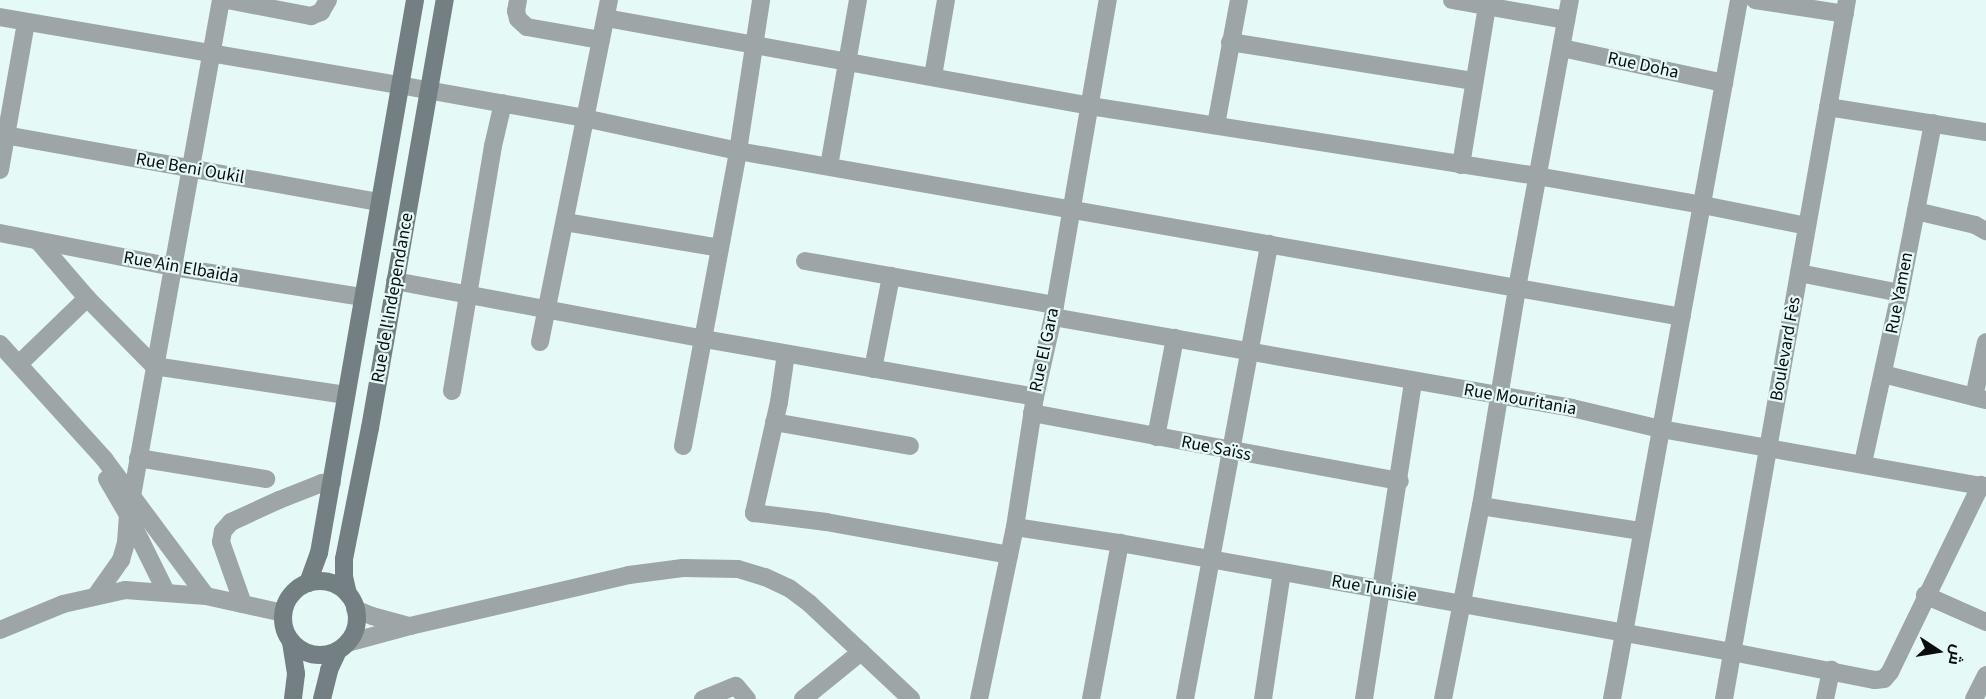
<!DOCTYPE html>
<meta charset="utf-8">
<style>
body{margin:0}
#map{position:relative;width:1986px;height:699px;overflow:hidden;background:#e5f9f7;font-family:"Source Sans 3",Cairo,sans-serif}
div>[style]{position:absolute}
.minor>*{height:18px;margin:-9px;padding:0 9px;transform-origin:9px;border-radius:9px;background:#9da5a7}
.secondary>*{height:18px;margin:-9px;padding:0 9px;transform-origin:9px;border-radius:9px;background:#737f82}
.secondary>.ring{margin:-9px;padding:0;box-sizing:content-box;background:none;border:18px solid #737f82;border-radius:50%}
span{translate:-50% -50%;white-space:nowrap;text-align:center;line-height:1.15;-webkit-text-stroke:4.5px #e5f9f7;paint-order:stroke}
.street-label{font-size:18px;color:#070d0c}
.north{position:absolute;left:1908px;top:621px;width:60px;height:60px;-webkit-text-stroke:4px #e5f9f7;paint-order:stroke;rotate:102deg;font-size:16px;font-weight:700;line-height:24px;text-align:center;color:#070d0c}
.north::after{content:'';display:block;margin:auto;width:21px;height:27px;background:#070d0c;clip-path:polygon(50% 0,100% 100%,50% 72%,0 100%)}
</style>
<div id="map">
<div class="minor">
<i style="left:227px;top:0;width:86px;rotate:10.8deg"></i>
<i style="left:311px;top:16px;width:11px;rotate:-22deg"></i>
<i style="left:321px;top:12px;width:14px;rotate:-60deg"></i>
<i style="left:518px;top:0;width:11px;rotate:100deg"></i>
<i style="left:516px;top:11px;width:8px;rotate:76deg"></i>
<i style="left:518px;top:19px;width:12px;rotate:42deg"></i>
<i style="left:527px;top:27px;width:75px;rotate:10deg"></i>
<i style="left:1452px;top:0;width:116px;rotate:10deg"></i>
<i style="left:1755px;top:0;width:91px;rotate:8.8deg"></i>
<i style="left:0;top:17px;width:405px;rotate:9.7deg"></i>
<i style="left:399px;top:85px;width:188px;rotate:10.1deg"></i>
<i style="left:584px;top:118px;width:157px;rotate:12.1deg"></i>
<i style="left:738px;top:151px;width:958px;rotate:9.97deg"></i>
<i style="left:606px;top:18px;width:492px;rotate:10.3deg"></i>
<i style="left:1090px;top:106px;width:452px;rotate:8.9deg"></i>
<i style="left:1537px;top:176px;width:169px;rotate:9.9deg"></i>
<i style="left:1703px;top:205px;width:106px;rotate:11.4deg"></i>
<i style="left:1230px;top:42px;width:247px;rotate:9.1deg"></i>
<i style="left:1562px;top:48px;width:166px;rotate:12.2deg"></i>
<i style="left:933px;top:76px;width:77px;rotate:-80.3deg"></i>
<i style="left:1828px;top:107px;width:160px;rotate:9deg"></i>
<i style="left:1216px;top:125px;width:127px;rotate:-79.6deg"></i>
<i style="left:0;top:134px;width:385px;rotate:10.2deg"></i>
<i style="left:1461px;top:165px;width:167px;rotate:-80.7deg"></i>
<i style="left:829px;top:166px;width:169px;rotate:-80.1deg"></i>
<i style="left:0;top:170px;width:150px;rotate:-80deg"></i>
<i style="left:1916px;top:211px;width:61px;rotate:13.3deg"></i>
<i style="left:1975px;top:225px;width:13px;rotate:29deg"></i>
<i style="left:565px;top:222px;width:157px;rotate:9.5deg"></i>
<i style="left:0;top:233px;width:176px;rotate:11.1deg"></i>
<i style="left:173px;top:267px;width:192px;rotate:9deg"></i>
<i style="left:38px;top:241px;width:75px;rotate:49.3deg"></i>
<i style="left:87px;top:298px;width:95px;rotate:45.4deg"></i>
<i style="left:154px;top:366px;width:194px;rotate:8.6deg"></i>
<i style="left:805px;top:261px;width:254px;rotate:10deg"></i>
<i style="left:1799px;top:273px;width:103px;rotate:11.2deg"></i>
<i style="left:395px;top:281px;width:314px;rotate:10.6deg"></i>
<i style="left:704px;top:339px;width:336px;rotate:9.9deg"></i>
<i style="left:1053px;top:317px;width:527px;rotate:9.94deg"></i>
<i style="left:1572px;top:408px;width:91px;rotate:13.3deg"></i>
<i style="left:1661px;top:429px;width:330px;rotate:10.1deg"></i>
<i style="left:540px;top:342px;width:349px;rotate:-78.6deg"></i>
<i style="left:0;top:344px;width:156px;rotate:47.8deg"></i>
<i style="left:105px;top:460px;width:169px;rotate:53.4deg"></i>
<i style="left:786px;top:354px;width:49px;rotate:98.3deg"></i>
<i style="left:779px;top:402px;width:114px;rotate:102.7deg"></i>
<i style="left:754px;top:513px;width:73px;rotate:7.1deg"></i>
<i style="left:826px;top:522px;width:186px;rotate:10.2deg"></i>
<i style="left:19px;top:364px;width:95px;rotate:-44.1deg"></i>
<i style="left:873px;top:369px;width:95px;rotate:-79deg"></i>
<i style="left:1883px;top:374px;width:106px;rotate:14.2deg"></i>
<i style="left:452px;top:391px;width:248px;rotate:-80.5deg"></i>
<i style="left:493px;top:146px;width:44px;rotate:-76.9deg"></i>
<i style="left:1974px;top:397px;width:56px;rotate:-77.7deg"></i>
<i style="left:1032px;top:413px;width:374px;rotate:10.5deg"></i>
<i style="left:774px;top:422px;width:138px;rotate:10deg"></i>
<i style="left:1156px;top:437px;width:101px;rotate:-79.1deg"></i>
<i style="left:683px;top:446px;width:300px;rotate:-79.4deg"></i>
<i style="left:738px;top:151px;width:153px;rotate:-81.3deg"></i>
<i style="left:138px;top:458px;width:130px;rotate:9.3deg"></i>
<i style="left:1863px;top:463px;width:174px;rotate:-77.7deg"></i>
<i style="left:1900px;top:293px;width:173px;rotate:-79deg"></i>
<i style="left:107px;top:479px;width:42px;rotate:59.7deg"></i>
<i style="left:128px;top:515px;width:86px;rotate:63.7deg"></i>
<i style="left:132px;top:496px;width:504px;rotate:-79.83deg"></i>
<i style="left:1481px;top:506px;width:162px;rotate:8.9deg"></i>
<i style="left:1015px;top:527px;width:106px;rotate:8.7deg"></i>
<i style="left:1120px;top:543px;width:622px;rotate:10.1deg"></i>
<i style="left:1732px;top:652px;width:146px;rotate:11.1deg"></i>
<i style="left:1875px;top:680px;width:9px;rotate:-6deg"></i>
<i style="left:1884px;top:679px;width:9px;rotate:-49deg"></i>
<i style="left:1890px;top:672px;width:208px;rotate:-64.1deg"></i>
<i style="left:97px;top:594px;width:42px;rotate:-54.8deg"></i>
<i style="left:121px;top:560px;width:18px;rotate:-74deg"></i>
<i style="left:126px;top:543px;width:27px;rotate:-86deg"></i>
<i style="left:1925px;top:595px;width:67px;rotate:23.9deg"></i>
<i style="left:243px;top:604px;width:66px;rotate:-109.5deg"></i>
<i style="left:221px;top:542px;width:11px;rotate:-80deg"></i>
<i style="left:223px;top:531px;width:12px;rotate:-48deg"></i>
<i style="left:231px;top:522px;width:53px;rotate:-24.6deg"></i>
<i style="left:279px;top:500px;width:46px;rotate:-21.6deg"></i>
<i style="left:322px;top:483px;width:10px;rotate:-6deg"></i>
<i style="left:355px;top:609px;width:18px;rotate:22deg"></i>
<i style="left:372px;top:616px;width:39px;rotate:15deg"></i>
<i style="left:0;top:630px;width:68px;rotate:-22.4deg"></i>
<i style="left:63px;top:604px;width:64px;rotate:-12.7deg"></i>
<i style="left:125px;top:590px;width:81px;rotate:4.2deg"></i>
<i style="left:206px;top:596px;width:79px;rotate:12.4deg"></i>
<i style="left:347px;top:643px;width:65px;rotate:-15.1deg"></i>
<i style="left:410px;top:626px;width:225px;rotate:-13.1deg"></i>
<i style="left:629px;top:575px;width:54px;rotate:-7.4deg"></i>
<i style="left:683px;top:568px;width:55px;rotate:1deg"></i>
<i style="left:738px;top:569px;width:28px;rotate:17deg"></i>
<i style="left:765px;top:577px;width:26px;rotate:25deg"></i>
<i style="left:789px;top:588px;width:26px;rotate:37deg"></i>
<i style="left:810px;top:604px;width:139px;rotate:43.2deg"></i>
<i style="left:703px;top:699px;width:35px;rotate:-22deg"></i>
<i style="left:736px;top:686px;width:17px;rotate:50deg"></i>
<i style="left:803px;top:699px;width:75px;rotate:-39deg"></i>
<i style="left:979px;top:699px;width:176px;rotate:-78.2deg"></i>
<i style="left:1015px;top:527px;width:132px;rotate:-81.3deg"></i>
<i style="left:1035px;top:397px;width:82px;rotate:-77.3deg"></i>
<i style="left:1053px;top:317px;width:322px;rotate:-80.2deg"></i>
<i style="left:1091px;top:699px;width:159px;rotate:-79.5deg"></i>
<i style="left:1185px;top:699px;width:463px;rotate:-79.5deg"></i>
<i style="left:1263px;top:699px;width:128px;rotate:-81.5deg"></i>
<i style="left:1364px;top:699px;width:322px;rotate:-81.2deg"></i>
<i style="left:1443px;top:699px;width:197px;rotate:-78.9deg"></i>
<i style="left:1481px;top:506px;width:221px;rotate:-80.6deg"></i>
<i style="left:1517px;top:288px;width:293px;rotate:-79.6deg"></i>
<i style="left:1612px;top:699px;width:710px;rotate:-79.7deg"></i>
<i style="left:1724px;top:699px;width:710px;rotate:-80.02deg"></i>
<i style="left:1825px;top:699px;width:30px;rotate:-78deg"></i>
<i style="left:1974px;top:699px;width:27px;rotate:-63deg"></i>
</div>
<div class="secondary">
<i class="ring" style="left:283px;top:581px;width:56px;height:56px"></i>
<i style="left:308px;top:583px;width:32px;rotate:-70deg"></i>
<i style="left:319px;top:553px;width:561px;rotate:-80.15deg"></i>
<i style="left:348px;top:594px;width:17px;rotate:-103deg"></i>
<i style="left:344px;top:577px;width:18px;rotate:-90deg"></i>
<i style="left:344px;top:559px;width:134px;rotate:-78.8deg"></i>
<i style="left:370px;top:428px;width:435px;rotate:-80.1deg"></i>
<i style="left:291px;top:642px;width:32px;rotate:81deg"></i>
<i style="left:296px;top:674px;width:25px;rotate:97deg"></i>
<i style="left:322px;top:699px;width:30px;rotate:-76deg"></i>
<i style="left:329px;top:670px;width:21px;rotate:-65deg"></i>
</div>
<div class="street-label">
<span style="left:1643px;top:66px;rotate:12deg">Rue Doha</span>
<span style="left:190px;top:169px;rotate:10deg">Rue Beni Oukil</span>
<span style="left:181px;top:268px;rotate:10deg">Rue Ain Elbaida</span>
<span style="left:1900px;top:293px;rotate:-79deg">Rue Yamen</span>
<span style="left:393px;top:298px;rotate:-80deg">Rue de l'Independance</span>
<span style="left:1786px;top:349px;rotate:-80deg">Boulevard Fès</span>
<span style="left:1045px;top:350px;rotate:-78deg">Rue El Gara</span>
<span style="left:1520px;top:400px;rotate:10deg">Rue Mouritania</span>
<span style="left:1216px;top:449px;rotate:11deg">Rue Saïss</span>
<span style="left:1374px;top:589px;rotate:10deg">Rue Tunisie</span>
</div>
<div class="north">ش</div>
</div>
